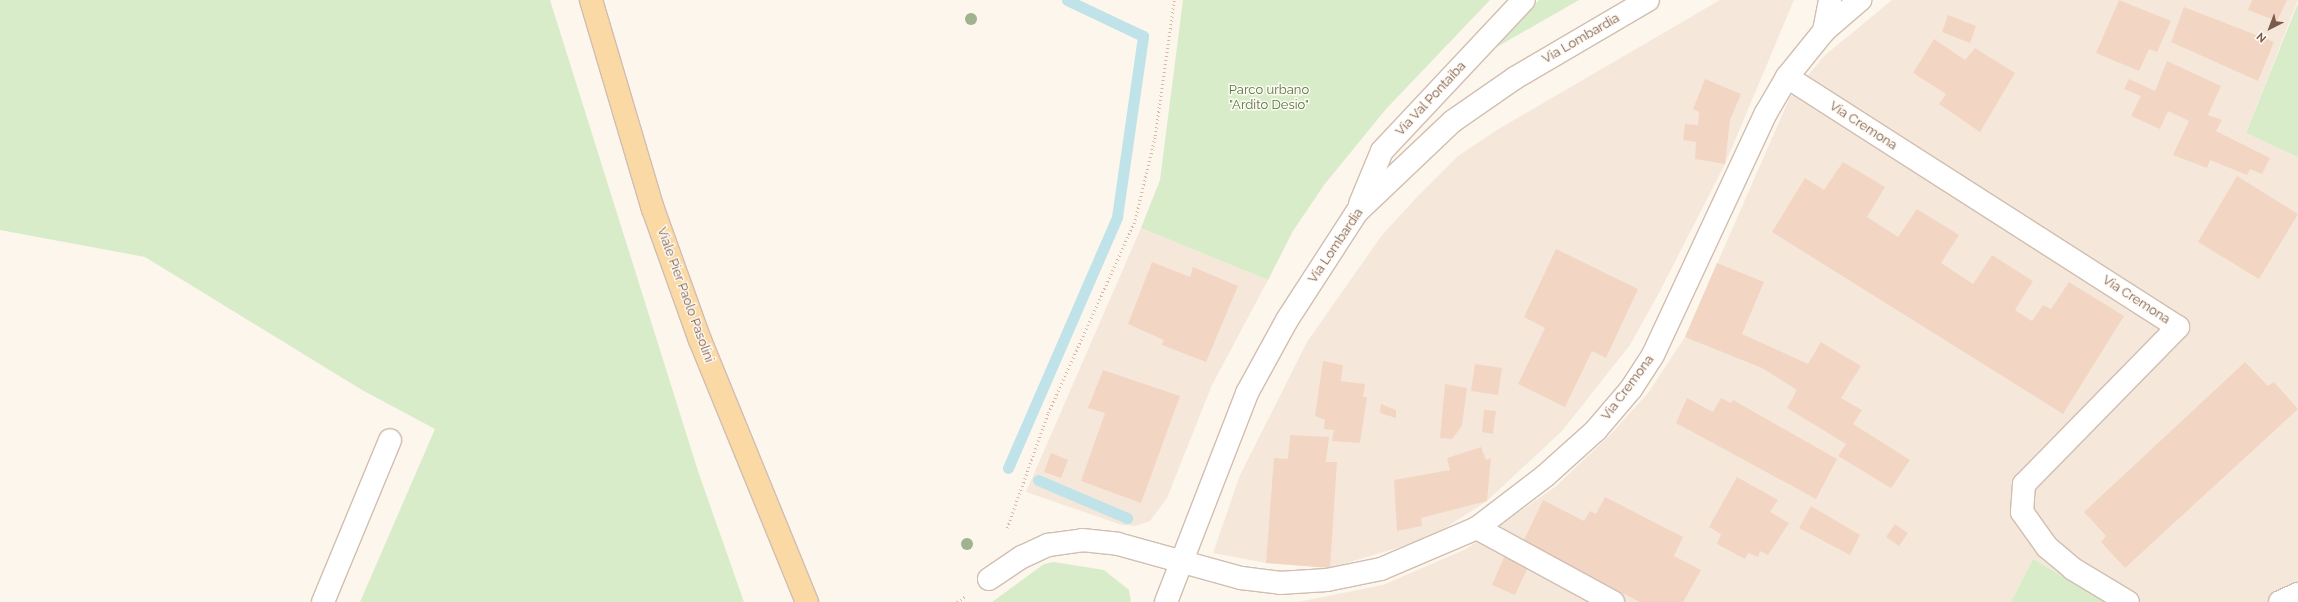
<!DOCTYPE html>
<style>
body{margin:0}
#map{position:relative;width:2298px;height:602px;overflow:hidden;background:#fdf6ec;font-family:Raleway,sans-serif}
div>[style]{position:absolute}
.residential>*{inset:0;background:#f5e8da}
.green>*{inset:0;background:#d8ecc9}
.stream>*{height:11px;margin:-5.5px;padding:0 5.5px;transform-origin:5.5px;border-radius:5.5px;background:#bfe3e8}
.building>*{inset:0;background:#f3d5c3}
.path>*{height:2.5px;margin-top:-1.25px;transform-origin:0;background:repeating-linear-gradient(90deg,#d9b8a5 0 1px,transparent 0 4px)}
.roads{filter:drop-shadow(1px 0 #d1beb0) drop-shadow(-1px 0 #d1beb0) drop-shadow(0 1px #d1beb0) drop-shadow(0 -1px #d1beb0)}
.minor>*{height:22px;margin:-11px;padding:0 11px;transform-origin:11px;border-radius:11px;background:#fff}
.major>*{height:22px;margin:-11px;padding:0 11px;transform-origin:11px;border-radius:11px;background:#fbd9a5}
.trees>*{width:12px;height:12px;margin:-6px;border-radius:50%;background:#a0b28e}
span{translate:-50% -50%;white-space:nowrap;text-align:center;line-height:1.15;-webkit-text-stroke:3px #fffaf3;paint-order:stroke}
.street-label{font-size:13px;color:#7a5c4d}
.park-label{font-size:13px;color:#537a41}
.north{position:absolute;left:2250px;top:8px;width:40px;height:40px;-webkit-text-stroke:3px #fffaf3;paint-order:stroke;rotate:222deg;font-size:11px;font-weight:700;line-height:16px;text-align:center;color:#7a5c4d}
.north::after{content:'';display:block;margin:auto;width:14px;height:18px;background:#7a5c4d;clip-path:polygon(50% 0,100% 100%,50% 72%,0 100%)}
</style>
<div id="map">
<div class="residential">
<i style="clip-path:polygon(1720px 0,1794px 0,1725px 164px,1659px 293px,1630px 345px,1562px 431px,1487px 501px,1445px 528px,1407px 545px,1330px 568px,1266px 563px,1213px 553px,1240px 475px,1307px 342px,1382px 235px,1418px 196px,1458px 156px,1497px 130px)"></i>
<i style="clip-path:polygon(1892px 0,2298px 0,2246px 133px,2298px 157px,2298px 602px,2107px 602px,2033px 559px,2011px 602px,1298px 602px,1383px 585px,1466px 549px,1555px 487px,1610px 435px,1648px 393px,1685px 337px,1790px 97px,1824px 56px)"></i>
<i style="clip-path:polygon(1141px 228px,1268px 280px,1212px 385px,1167px 498px,1150px 521px,1135px 526px,1122px 525px,1026px 492px)"></i>
</div>
<div class="green">
<i style="clip-path:polygon(0 0,550px 0,698px 471px,744px 602px,360px 602px,435px 429px,362px 390px,145px 257px,0 230px)"></i>
<i style="clip-path:polygon(1183px 0,1490px 0,1386px 109px,1324px 185px,1293px 231px,1268px 280px,1141px 228px,1160px 180px)"></i>
<i style="clip-path:polygon(1539px 0,1579px 0,1488px 52px)"></i>
<i style="clip-path:polygon(2298px 3px,2298px 157px,2246px 133px)"></i>
<i style="clip-path:polygon(2033px 559px,2107px 602px,2011px 602px)"></i>
<i style="clip-path:polygon(1054px 562px,1104px 570px,1129px 590px,1131px 602px,992px 602px,1044px 564px)"></i>
</div>
<div class="stream">
<i style="left:1008px;top:468px;width:274px;rotate:-66.5deg"></i>
<i style="left:1117px;top:217px;width:183px;rotate:-81.8deg"></i>
<i style="left:1143px;top:36px;width:84px;rotate:-154.7deg"></i>
<i style="left:1038px;top:480px;width:97px;rotate:23.1deg"></i>
</div>
<div class="building">
<i style="clip-path:polygon(2119px 0,2171px 21px,2157px 52px,2149px 49px,2139px 71px,2096px 53px)"></i>
<i style="clip-path:polygon(2252px 0,2287px 0,2277px 21px,2248px 10px)"></i>
<i style="clip-path:polygon(2184px 7px,2274px 42px,2258px 81px,2171px 42px)"></i>
<i style="clip-path:polygon(1948px 15px,1976px 26px,1970px 43px,1942px 32px)"></i>
<i style="clip-path:polygon(1934px 39px,1965px 60px,1975px 48px,2015px 73px,1980px 132px,1939px 104px,1946px 94px,1913px 73px)"></i>
<i style="clip-path:polygon(2167px 61px,2221px 86px,2208px 115px,2222px 120px,2216px 131px,2270px 158px,2262px 174px,2250px 169px,2247px 175px,2210px 160px,2207px 168px,2173px 155px,2189px 121px,2168px 111px,2160px 129px,2131px 116px,2141px 96px,2124px 89px,2129px 79px,2155px 91px)"></i>
<i style="clip-path:polygon(1705px 79px,1741px 94px,1730px 120px,1725px 164px,1695px 159px,1696px 142px,1683px 140px,1685px 124px,1698px 125px,1699px 112px,1693px 109px)"></i>
<i style="clip-path:polygon(1843px 162px,1885px 187px,1867px 217px,1898px 237px,1917px 209px,1959px 235px,1941px 263px,1973px 284px,1992px 255px,2033px 281px,2015px 310px,2032px 321px,2043px 305px,2051px 309px,2069px 282px,2124px 316px,2063px 414px,1772px 232px,1805px 178px,1824px 190px)"></i>
<i style="clip-path:polygon(2237px 176px,2298px 214px,2259px 279px,2198px 242px)"></i>
<i style="clip-path:polygon(1556px 249px,1638px 289px,1606px 358px,1592px 351px,1565px 407px,1518px 384px,1545px 328px,1524px 317px)"></i>
<i style="clip-path:polygon(1152px 262px,1190px 277px,1193px 267px,1238px 286px,1206px 362px,1162px 345px,1164px 340px,1128px 324px)"></i>
<i style="clip-path:polygon(1717px 263px,1764px 282px,1742px 334px,1808px 364px,1821px 342px,1861px 366px,1841px 398px,1862px 410px,1853px 424px,1910px 460px,1891px 488px,1838px 456px,1846px 444px,1787px 408px,1797px 390px,1762px 368px,1685px 337px)"></i>
<i style="clip-path:polygon(1323px 361px,1343px 365px,1341px 381px,1365px 384px,1363px 397px,1367px 397px,1360px 443px,1332px 441px,1334px 430px,1324px 429px,1325px 420px,1315px 416px)"></i>
<i style="clip-path:polygon(2245px 362px,2268px 386px,2274px 382px,2298px 409px,2125px 568px,2101px 542px,2106px 536px,2084px 512px)"></i>
<i style="clip-path:polygon(1475px 364px,1502px 368px,1498px 395px,1471px 391px)"></i>
<i style="clip-path:polygon(1103px 370px,1180px 396px,1141px 503px,1081px 481px,1105px 413px,1088px 408px)"></i>
<i style="clip-path:polygon(1445px 384px,1467px 388px,1462px 426px,1452px 439px,1440px 438px)"></i>
<i style="clip-path:polygon(1687px 398px,1713px 412px,1721px 398px,1731px 403px,1733px 400px,1837px 459px,1816px 499px,1676px 423px)"></i>
<i style="clip-path:polygon(1381px 404px,1396px 410px,1396px 418px,1380px 413px)"></i>
<i style="clip-path:polygon(1484px 410px,1496px 411px,1493px 434px,1482px 432px)"></i>
<i style="clip-path:polygon(1290px 435px,1329px 437px,1326px 462px,1337px 462px,1330px 568px,1266px 563px,1274px 458px,1288px 459px)"></i>
<i style="clip-path:polygon(1481px 447px,1486px 460px,1491px 458px,1487px 501px,1421px 518px,1422px 526px,1397px 531px,1394px 480px,1450px 470px,1447px 458px)"></i>
<i style="clip-path:polygon(1051px 453px,1068px 460px,1061px 478px,1044px 472px)"></i>
<i style="clip-path:polygon(1737px 477px,1778px 500px,1770px 512px,1789px 523px,1768px 555px,1760px 551px,1758px 557px,1748px 553px,1745px 559px,1717px 544px,1721px 534px,1709px 527px)"></i>
<i style="clip-path:polygon(1605px 497px,1683px 537px,1674px 556px,1701px 570px,1683px 602px,1640px 602px,1523px 542px,1543px 500px,1584px 521px,1590px 511px,1596px 514px)"></i>
<i style="clip-path:polygon(1811px 506px,1860px 535px,1850px 555px,1799px 528px)"></i>
<i style="clip-path:polygon(1895px 524px,1908px 533px,1899px 546px,1886px 537px)"></i>
<i style="clip-path:polygon(1505px 555px,1529px 565px,1515px 595px,1492px 585px)"></i>
</div>
<div class="path">
<i style="left:1007px;top:528px;width:122px;rotate:-70.4deg"></i>
<i style="left:1048px;top:413px;width:212px;rotate:-65.7deg"></i>
<i style="left:1135px;top:220px;width:86px;rotate:-76.6deg"></i>
<i style="left:1155px;top:136px;width:137px;rotate:-82deg"></i>
<i style="left:957px;top:602px;width:9px;rotate:-36deg"></i>
</div>
<div class="roads">
<div class="minor">
<i style="left:1824px;top:31px;width:32px;rotate:-79deg"></i>
<i style="left:1787px;top:77px;width:464px;rotate:32.6deg"></i>
<i style="left:2178px;top:327px;width:220px;rotate:134.4deg"></i>
<i style="left:2024px;top:484px;width:28px;rotate:94deg"></i>
<i style="left:2022px;top:512px;width:43px;rotate:54.5deg"></i>
<i style="left:2047px;top:547px;width:34px;rotate:40deg"></i>
<i style="left:2073px;top:569px;width:64px;rotate:31deg"></i>
<i style="left:1360px;top:204px;width:57px;rotate:-67.5deg"></i>
<i style="left:1382px;top:151px;width:207px;rotate:-46.8deg"></i>
<i style="left:1477px;top:528px;width:155px;rotate:28.6deg"></i>
<i style="left:989px;top:579px;width:40px;rotate:-34deg"></i>
<i style="left:1022px;top:557px;width:29px;rotate:-25deg"></i>
<i style="left:1048px;top:545px;width:34px;rotate:-8deg"></i>
<i style="left:1082px;top:540px;width:36px;rotate:6deg"></i>
<i style="left:1118px;top:544px;width:128px;rotate:15.5deg"></i>
<i style="left:1241px;top:578px;width:38px;rotate:7deg"></i>
<i style="left:1279px;top:583px;width:48px;rotate:-3.6deg"></i>
<i style="left:1327px;top:580px;width:55px;rotate:-11.5deg"></i>
<i style="left:1381px;top:569px;width:104px;rotate:-23.1deg"></i>
<i style="left:1477px;top:528px;width:86px;rotate:-37.4deg"></i>
<i style="left:1545px;top:476px;width:69px;rotate:-42deg"></i>
<i style="left:1596px;top:430px;width:54px;rotate:-49.5deg"></i>
<i style="left:1631px;top:389px;width:40px;rotate:-57.1deg"></i>
<i style="left:1653px;top:355px;width:267px;rotate:-65deg"></i>
<i style="left:1766px;top:113px;width:42px;rotate:-59.7deg"></i>
<i style="left:1787px;top:77px;width:59px;rotate:-51.2deg"></i>
<i style="left:1824px;top:31px;width:48px;rotate:-40.7deg"></i>
<i style="left:323px;top:602px;width:175px;rotate:-67.5deg"></i>
<i style="left:1166px;top:602px;width:224px;rotate:-68.8deg"></i>
<i style="left:1247px;top:393px;width:83px;rotate:-61.3deg"></i>
<i style="left:1287px;top:320px;width:129px;rotate:-57.1deg"></i>
<i style="left:1357px;top:212px;width:132px;rotate:-43.5deg"></i>
<i style="left:1453px;top:121px;width:75px;rotate:-34.7deg"></i>
<i style="left:1515px;top:78px;width:154px;rotate:-30.4deg"></i>
<i style="left:2280px;top:602px;width:20px;rotate:-24deg"></i>
</div>
<div class="major">
<i style="left:591px;top:0;width:218px;rotate:73.5deg"></i>
<i style="left:653px;top:209px;width:139px;rotate:70.3deg"></i>
<i style="left:700px;top:340px;width:283px;rotate:67.8deg"></i>
</div>
</div>
<div class="trees">
<i style="left:971px;top:19px"></i>
<i style="left:967px;top:544px"></i>
</div>
<div class="street-label">
<span style="left:1581px;top:39px;rotate:-30deg">Via Lombardia</span>
<span style="left:1431px;top:99px;rotate:-47deg">Via Val Pontaiba</span>
<span style="left:1863px;top:126px;rotate:33deg">Via Cremona</span>
<span style="left:1336px;top:246px;rotate:-56deg">Via Lombardia</span>
<span style="left:685px;top:295px;rotate:70deg">Viale Pier Paolo Pasolini</span>
<span style="left:2136px;top:300px;rotate:33deg">Via Cremona</span>
<span style="left:1628px;top:388px;rotate:-53deg">Via Cremona</span>
</div>
<div class="park-label">
<span style="left:1269px;top:98px">Parco urbano<br>"Ardito Desio"</span>
</div>
<div class="north">N</div>
</div>
